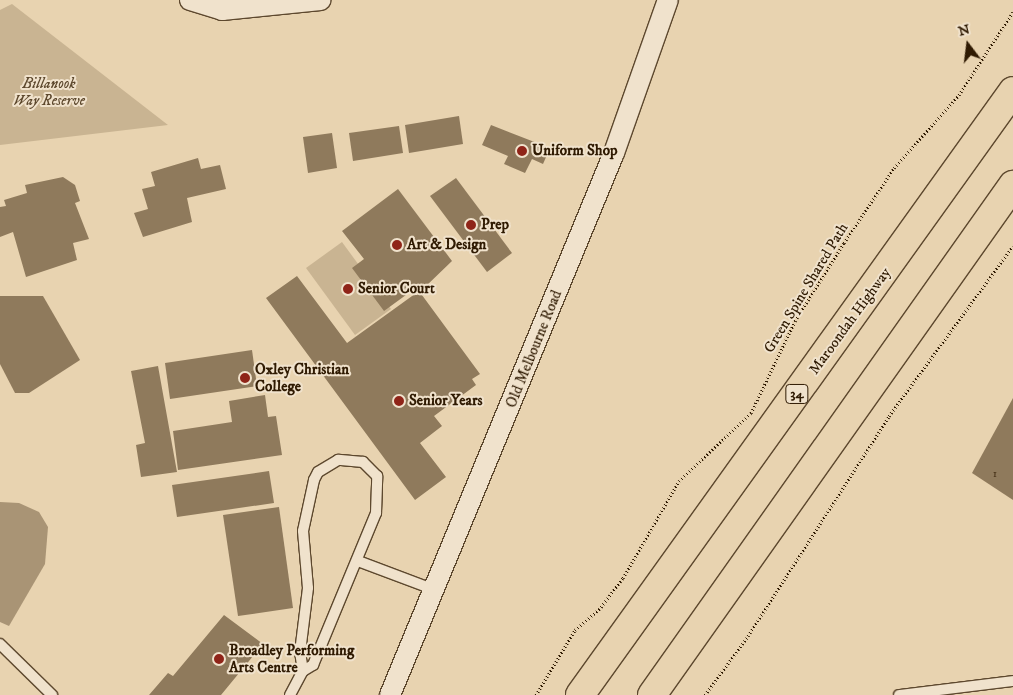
<!DOCTYPE html>
<style>
body{margin:0}
#map{position:relative;width:1013px;height:695px;overflow:hidden;background:#e8d3b0;font-family:"IM FELL DW Pica",serif}
div>[style]{position:absolute}
.green>*{inset:0;background:#c9b492}
.water>*{inset:0;background:#a99475}
.building>*{inset:0;background:#8f7a5c}
.path>*{height:3px;margin-top:-1.5px;transform-origin:0;background:repeating-linear-gradient(90deg,#2f1a02 0 1px,transparent 0 3.5px)}
.roads{filter:drop-shadow(1px 0 #5d482e) drop-shadow(-1px 0 #5d482e) drop-shadow(0 1px #5d482e) drop-shadow(0 -1px #5d482e)}
.service>*{height:10px;margin:-5px;padding:0 5px;transform-origin:5px;border-radius:5px;background:#f0e2cc}
.minor>*{height:20px;margin:-10px;padding:0 10px;transform-origin:10px;border-radius:10px;background:#f0e2cc}
.trunk>*{height:28px;margin:-14px;padding:0 14px;transform-origin:14px;border-radius:14px;background:#e8d3b0}
.dots>*{width:14px;height:14px;translate:-50% -50%;box-sizing:border-box;border:2px solid #f0e2cc;border-radius:50%}
span{translate:-50% -50%;white-space:nowrap;text-align:center;line-height:1.15;-webkit-text-stroke:4px #f0e2cc;paint-order:stroke}
.number-label{font-size:12px;color:#473218}
.number-label span{-webkit-text-stroke-width:0}
.shield-label span{padding:1px 4px;background:#f0e2cc;border:1px solid;border-radius:4px;-webkit-text-stroke-width:0}
.shield-label{font-size:14px;color:#2f1a02;font-weight:700}
.park-label{font-size:15px;color:#5d482d;font-style:italic}
.poi-label{font-size:15px;color:#2f1a02;font-weight:700}
.left{translate:0 -50%;text-align:left}
.street-label{font-size:15px;color:#2f1a02}
.north{position:absolute;left:943px;top:20px;width:50px;height:50px;-webkit-text-stroke:4px #f0e2cc;paint-order:stroke;rotate:345deg;font-size:14px;font-weight:700;line-height:20px;text-align:center;color:#2f1a02}
.north::after{content:'';display:block;margin:auto;width:18px;height:22px;background:#2f1a02;clip-path:polygon(50% 0,100% 100%,50% 72%,0 100%)}
</style>
<div id="map">
<div class="green">
<i style="clip-path:polygon(12px 4px,168px 125px,0 145px,0 10px)"></i>
<i style="clip-path:polygon(342px 242px,391px 309px,355px 335px,306px 268px)"></i>
</div>
<div class="water">
<i style="clip-path:polygon(0 502px,19px 503px,39px 512px,48px 527px,45px 564px,9px 626px,0 622px)"></i>
</div>
<div class="building">
<i style="clip-path:polygon(459px 116px,463px 144px,409px 153px,405px 125px)"></i>
<i style="clip-path:polygon(491px 125px,550px 148px,543px 164px,532px 159px,525px 173px,504px 164px,508px 156px,482px 145px)"></i>
<i style="clip-path:polygon(399px 126px,403px 153px,353px 161px,349px 133px)"></i>
<i style="clip-path:polygon(332px 133px,337px 168px,308px 173px,303px 137px)"></i>
<i style="clip-path:polygon(198px 158px,201px 169px,220px 165px,226px 189px,187px 198px,192px 222px,143px 237px,134px 213px,148px 209px,142px 189px,155px 186px,151px 172px)"></i>
<i style="clip-path:polygon(63px 177px,75px 185px,80px 201px,75px 203px,89px 239px,73px 243px,77px 260px,26px 277px,13px 232px,0 237px,0 207px,6px 206px,4px 200px,27px 193px,25px 185px)"></i>
<i style="clip-path:polygon(456px 178px,512px 253px,487px 272px,430px 196px)"></i>
<i style="clip-path:polygon(398px 189px,452px 261px,424px 288px,421px 284px,384px 311px,352px 268px,364px 259px,342px 231px)"></i>
<i style="clip-path:polygon(297px 276px,347px 343px,419px 291px,480px 374px,472px 379px,476px 385px,434px 416px,442px 426px,420px 443px,446px 477px,415px 500px,266px 298px)"></i>
<i style="clip-path:polygon(0 296px,43px 296px,80px 360px,29px 393px,15px 393px,0 364px)"></i>
<i style="clip-path:polygon(252px 350px,257px 386px,170px 399px,165px 363px)"></i>
<i style="clip-path:polygon(158px 366px,177px 472px,141px 477px,136px 445px,145px 443px,131px 371px)"></i>
<i style="clip-path:polygon(265px 395px,268px 417px,276px 416px,282px 455px,178px 470px,173px 431px,232px 422px,229px 401px)"></i>
<i style="clip-path:polygon(1013px 398px,1013px 500px,972px 473px)"></i>
<i style="clip-path:polygon(269px 471px,274px 503px,177px 517px,172px 485px)"></i>
<i style="clip-path:polygon(279px 507px,293px 608px,238px 616px,223px 515px)"></i>
<i style="clip-path:polygon(224px 615px,263px 644px,221px 695px,149px 695px,168px 673px,173px 676px)"></i>
</div>
<div class="path">
<i style="left:536px;top:695px;width:76px;rotate:-59deg"></i>
<i style="left:575px;top:630px;width:35px;rotate:-41deg"></i>
<i style="left:601px;top:607px;width:36px;rotate:-53deg"></i>
<i style="left:623px;top:578px;width:112px;rotate:-60deg"></i>
<i style="left:679px;top:481px;width:99px;rotate:-43.4deg"></i>
<i style="left:751px;top:413px;width:102px;rotate:-64.4deg"></i>
<i style="left:795px;top:321px;width:92px;rotate:-57.9deg"></i>
<i style="left:844px;top:243px;width:90px;rotate:-56.3deg"></i>
<i style="left:894px;top:168px;width:98px;rotate:-48.3deg"></i>
<i style="left:959px;top:95px;width:99px;rotate:-57deg"></i>
<i style="left:705px;top:695px;width:73px;rotate:-53.9deg"></i>
<i style="left:748px;top:636px;width:261px;rotate:-57.3deg"></i>
<i style="left:889px;top:416px;width:210px;rotate:-53.9deg"></i>
</div>
<div class="roads">
<div class="service">
<i style="left:358px;top:561px;width:82px;rotate:20.6deg"></i>
<i style="left:0;top:644px;width:73px;rotate:44.4deg"></i>
<i style="left:290px;top:695px;width:27px;rotate:-62deg"></i>
<i style="left:303px;top:671px;width:12px;rotate:-31deg"></i>
<i style="left:313px;top:665px;width:165px;rotate:-67.5deg"></i>
<i style="left:376px;top:513px;width:37px;rotate:-88deg"></i>
<i style="left:377px;top:476px;width:20px;rotate:-135deg"></i>
<i style="left:363px;top:462px;width:25px;rotate:-175deg"></i>
<i style="left:338px;top:460px;width:23px;rotate:149deg"></i>
<i style="left:318px;top:472px;width:9px;rotate:117deg"></i>
<i style="left:314px;top:480px;width:52px;rotate:102.2deg"></i>
<i style="left:303px;top:531px;width:57px;rotate:85deg"></i>
<i style="left:308px;top:588px;width:64px;rotate:97.1deg"></i>
<i style="left:300px;top:652px;width:19px;rotate:81deg"></i>
<i style="left:899px;top:695px;width:115px;rotate:-7deg"></i>
</div>
<div class="minor">
<i style="left:190px;top:0;width:34px;rotate:17deg"></i>
<i style="left:222px;top:10px;width:99px;rotate:-5.8deg"></i>
<i style="left:390px;top:695px;width:586px;rotate:-67.55deg"></i>
<i style="left:614px;top:153px;width:162px;rotate:-70.6deg"></i>
</div>
<div class="trunk">
<i style="left:580px;top:695px;width:743px;rotate:-54.36deg"></i>
<i style="left:652px;top:695px;width:625px;rotate:-54.71deg"></i>
</div>
</div>
<div class="dots">
<i style="left:522px;top:151px;background:#8f2418"></i>
<i style="left:471px;top:225px;background:#8f2418"></i>
<i style="left:397px;top:245px;background:#8f2418"></i>
<i style="left:348px;top:289px;background:#8f2418"></i>
<i style="left:245px;top:378px;background:#8f2418"></i>
<i style="left:399px;top:401px;background:#8f2418"></i>
<i style="left:219px;top:659px;background:#8f2418"></i>
</div>
<div class="number-label">
<span style="left:995px;top:474px">1</span>
</div>
<div class="shield-label">
<span style="left:797px;top:394px">34</span>
</div>
<div class="park-label">
<span style="left:49px;top:92px">Billanook<br>Way Reserve</span>
</div>
<div class="poi-label">
<span class="left" style="left:532px;top:151px">Uniform Shop</span>
<span class="left" style="left:481px;top:225px">Prep</span>
<span class="left" style="left:407px;top:245px">Art &amp; Design</span>
<span class="left" style="left:358px;top:289px">Senior Court</span>
<span class="left" style="left:255px;top:378px">Oxley Christian<br>College</span>
<span class="left" style="left:409px;top:401px">Senior Years</span>
<span class="left" style="left:229px;top:659px">Broadley Performing<br>Arts Centre</span>
</div>
<div class="street-label">
<span style="left:806px;top:288px;rotate:-59deg">Green Spine Shared Path</span>
<span style="left:850px;top:321px;rotate:-54deg">Maroondah Highway</span>
<span style="left:534px;top:349px;rotate:-68deg">Old Melbourne Road</span>
</div>
<div class="north">N</div>
</div>
